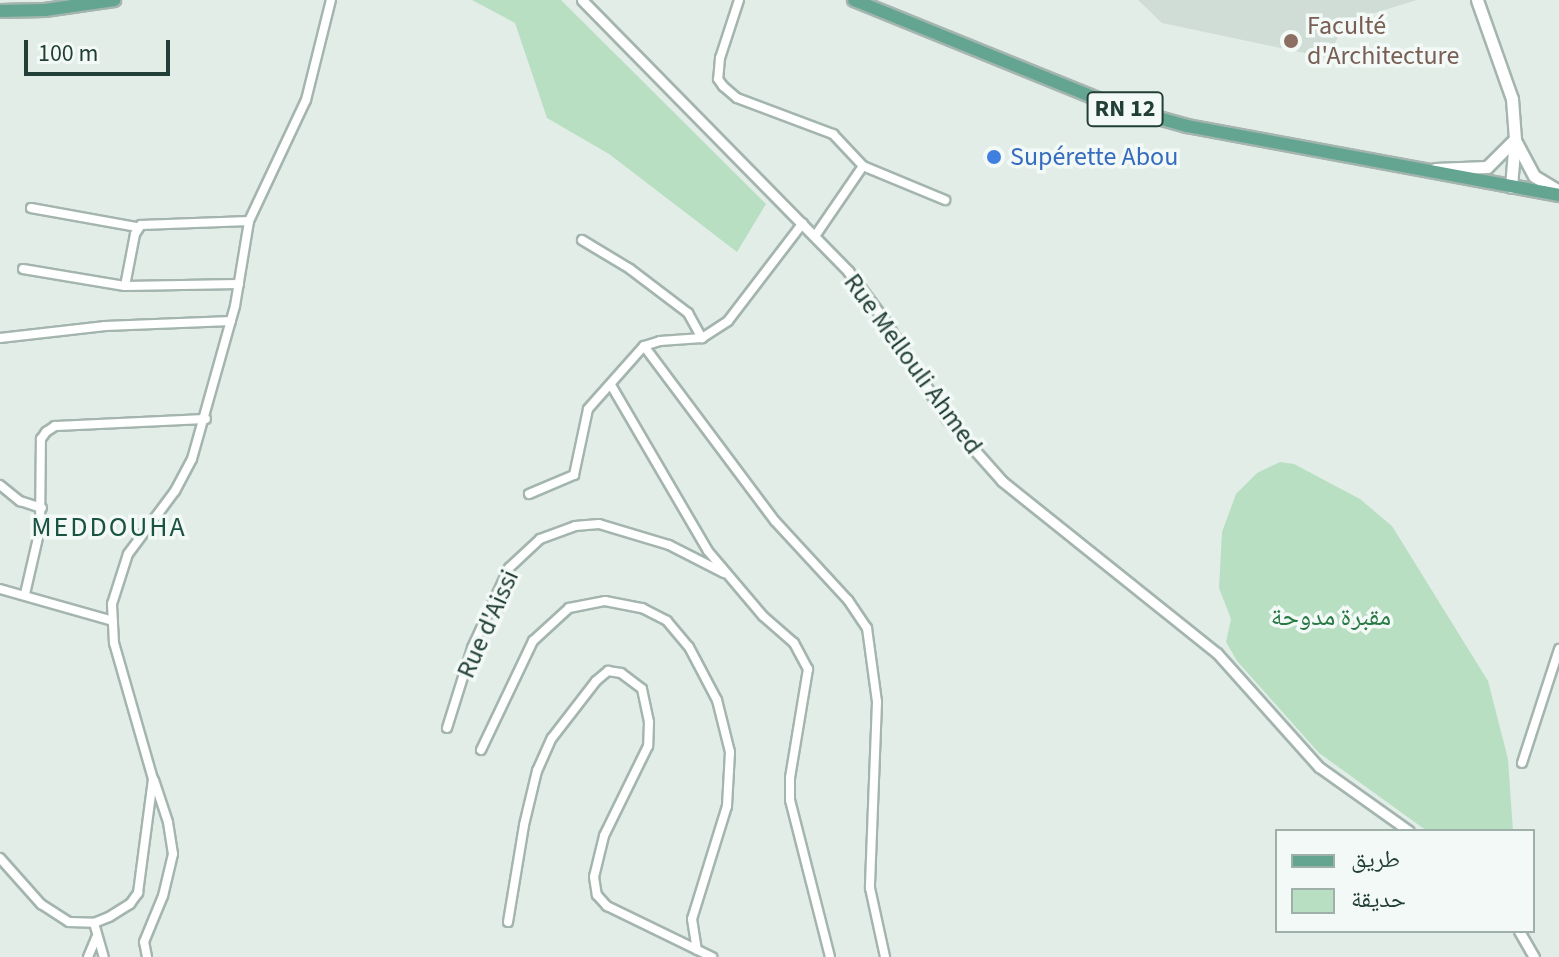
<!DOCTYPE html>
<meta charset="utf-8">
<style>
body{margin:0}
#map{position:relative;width:1559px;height:957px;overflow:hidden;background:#e2ede8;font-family:"Source Sans 3","Noto Naskh Arabic",sans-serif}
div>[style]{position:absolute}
.built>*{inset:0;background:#d0ddd6}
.green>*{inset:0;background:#b9dfc2}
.roads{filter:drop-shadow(2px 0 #a4b5af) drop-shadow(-2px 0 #a4b5af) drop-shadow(0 2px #a4b5af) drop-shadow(0 -2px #a4b5af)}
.minor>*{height:8px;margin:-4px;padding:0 4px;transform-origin:4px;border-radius:4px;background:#fff}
.tertiary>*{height:9px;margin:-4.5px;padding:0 4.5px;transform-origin:4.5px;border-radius:4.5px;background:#fff}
.secondary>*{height:11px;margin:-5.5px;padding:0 5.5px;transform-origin:5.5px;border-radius:5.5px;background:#fff}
.primary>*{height:12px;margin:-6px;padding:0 6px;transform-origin:6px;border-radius:6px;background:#64a591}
.dots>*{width:22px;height:22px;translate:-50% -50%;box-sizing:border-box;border:4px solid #f3f9f6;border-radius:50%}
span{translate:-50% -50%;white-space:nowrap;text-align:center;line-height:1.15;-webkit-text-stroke:7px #f3f9f6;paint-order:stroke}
.shield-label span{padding:2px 6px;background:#f3f9f6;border:2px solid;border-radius:6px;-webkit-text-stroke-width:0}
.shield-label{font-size:24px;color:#213f36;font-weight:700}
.education-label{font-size:26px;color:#785e54}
.left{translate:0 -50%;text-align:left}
.shop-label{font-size:26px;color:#366cbe}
.street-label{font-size:26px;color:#213f36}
.park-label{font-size:26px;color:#287944}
.neighbourhood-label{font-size:28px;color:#1b5343;letter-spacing:2px}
.legend{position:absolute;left:1275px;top:829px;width:260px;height:104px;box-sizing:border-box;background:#f3f9f6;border:2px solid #9fafa9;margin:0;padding:10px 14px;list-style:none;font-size:24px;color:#213f36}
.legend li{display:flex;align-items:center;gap:16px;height:40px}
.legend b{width:40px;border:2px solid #9fafa9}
.scale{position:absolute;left:24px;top:40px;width:146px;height:36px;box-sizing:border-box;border:4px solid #213f36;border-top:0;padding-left:10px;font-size:24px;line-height:28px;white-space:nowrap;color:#213f36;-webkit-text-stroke:6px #f3f9f6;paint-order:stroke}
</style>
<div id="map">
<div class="built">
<i style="clip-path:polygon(1138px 0,1417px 0,1345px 22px,1328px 58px,1162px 23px)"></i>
</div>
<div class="green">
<i style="clip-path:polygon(472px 0,561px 0,766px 204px,737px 252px,609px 154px,547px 118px,515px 23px)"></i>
<i style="clip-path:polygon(1280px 462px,1294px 464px,1360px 499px,1392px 526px,1488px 681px,1508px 759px,1513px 831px,1427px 831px,1319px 753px,1237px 661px,1226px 642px,1231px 619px,1219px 588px,1222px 532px,1236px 494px,1257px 473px)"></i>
</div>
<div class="roads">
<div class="minor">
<i style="left:739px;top:0;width:61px;rotate:108.1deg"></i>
<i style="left:720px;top:58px;width:21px;rotate:95deg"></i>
<i style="left:718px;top:79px;width:9px;rotate:54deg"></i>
<i style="left:723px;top:86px;width:18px;rotate:41deg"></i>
<i style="left:737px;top:98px;width:103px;rotate:20.6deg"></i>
<i style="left:833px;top:134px;width:44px;rotate:46.8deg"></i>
<i style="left:863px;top:166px;width:85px;rotate:124.4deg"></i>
<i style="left:863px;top:166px;width:89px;rotate:22.5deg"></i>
<i style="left:31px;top:208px;width:108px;rotate:10.2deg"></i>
<i style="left:582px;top:240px;width:56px;rotate:31.1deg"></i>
<i style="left:630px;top:269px;width:73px;rotate:37.2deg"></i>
<i style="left:688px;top:313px;width:29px;rotate:61deg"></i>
<i style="left:702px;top:338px;width:31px;rotate:-33deg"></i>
<i style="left:728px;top:321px;width:123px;rotate:-52.6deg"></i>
<i style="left:23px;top:269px;width:103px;rotate:9.5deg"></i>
<i style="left:125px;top:286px;width:53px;rotate:-79.1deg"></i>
<i style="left:135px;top:234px;width:11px;rotate:-56deg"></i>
<i style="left:141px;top:225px;width:108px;rotate:-2.1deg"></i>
<i style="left:125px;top:286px;width:114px;rotate:-1deg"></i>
<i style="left:0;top:338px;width:106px;rotate:-6.5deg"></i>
<i style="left:105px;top:326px;width:126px;rotate:-2.3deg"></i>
<i style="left:644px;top:346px;width:219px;rotate:53.2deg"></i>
<i style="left:775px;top:521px;width:108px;rotate:47.3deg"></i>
<i style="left:848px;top:600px;width:34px;rotate:56deg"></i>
<i style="left:867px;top:628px;width:75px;rotate:82.3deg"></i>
<i style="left:877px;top:702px;width:186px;rotate:92.2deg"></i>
<i style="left:870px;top:888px;width:71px;rotate:77.7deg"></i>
<i style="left:611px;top:385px;width:192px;rotate:59.7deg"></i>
<i style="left:708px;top:551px;width:85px;rotate:49.8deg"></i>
<i style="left:763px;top:616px;width:41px;rotate:41.1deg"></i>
<i style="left:794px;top:643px;width:30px;rotate:62deg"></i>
<i style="left:808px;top:669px;width:110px;rotate:99.4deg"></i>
<i style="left:790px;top:778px;width:22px;rotate:90deg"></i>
<i style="left:790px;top:800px;width:162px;rotate:75.7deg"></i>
<i style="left:0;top:485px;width:26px;rotate:39deg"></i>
<i style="left:20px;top:501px;width:23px;rotate:18deg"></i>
<i style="left:529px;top:494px;width:49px;rotate:-22.9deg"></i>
<i style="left:574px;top:475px;width:67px;rotate:-78deg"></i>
<i style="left:588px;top:409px;width:84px;rotate:-48.4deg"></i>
<i style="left:644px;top:346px;width:17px;rotate:-17deg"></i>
<i style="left:660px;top:341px;width:42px;rotate:-4.1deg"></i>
<i style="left:0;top:589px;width:117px;rotate:15.8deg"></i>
<i style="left:25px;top:594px;width:67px;rotate:-77deg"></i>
<i style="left:40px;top:529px;width:90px;rotate:-89.4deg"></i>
<i style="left:41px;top:439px;width:9px;rotate:-54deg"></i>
<i style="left:46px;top:432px;width:11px;rotate:-34deg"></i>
<i style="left:55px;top:426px;width:151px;rotate:-2.7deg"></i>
<i style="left:447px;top:728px;width:84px;rotate:-72.6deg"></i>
<i style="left:472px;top:648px;width:88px;rotate:-65.2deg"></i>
<i style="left:509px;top:568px;width:42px;rotate:-43.1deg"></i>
<i style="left:540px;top:539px;width:37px;rotate:-20deg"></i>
<i style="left:575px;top:526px;width:24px;rotate:-5deg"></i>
<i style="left:599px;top:524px;width:73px;rotate:16.7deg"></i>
<i style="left:669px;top:545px;width:62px;rotate:27deg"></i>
<i style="left:481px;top:750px;width:121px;rotate:-64.5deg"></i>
<i style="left:533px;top:641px;width:49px;rotate:-42.5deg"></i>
<i style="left:569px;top:608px;width:37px;rotate:-11deg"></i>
<i style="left:605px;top:601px;width:38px;rotate:11deg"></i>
<i style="left:642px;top:608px;width:28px;rotate:27deg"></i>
<i style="left:667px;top:621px;width:34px;rotate:50deg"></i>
<i style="left:689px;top:647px;width:60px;rotate:62.2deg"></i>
<i style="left:717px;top:700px;width:54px;rotate:76deg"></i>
<i style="left:730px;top:752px;width:54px;rotate:93.2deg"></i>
<i style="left:727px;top:806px;width:118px;rotate:107.2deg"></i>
<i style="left:692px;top:919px;width:31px;rotate:81deg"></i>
<i style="left:1522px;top:763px;width:120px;rotate:-72deg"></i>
<i style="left:0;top:858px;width:62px;rotate:48.3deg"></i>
<i style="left:41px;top:904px;width:33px;rotate:33deg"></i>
<i style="left:69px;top:922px;width:25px;rotate:2deg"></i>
<i style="left:94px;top:923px;width:16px;rotate:-22deg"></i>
<i style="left:109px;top:917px;width:25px;rotate:-32deg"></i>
<i style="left:130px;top:904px;width:14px;rotate:-54deg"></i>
<i style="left:138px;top:893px;width:115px;rotate:-82.5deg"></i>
<i style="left:153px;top:779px;width:141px;rotate:-106deg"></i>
<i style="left:114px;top:643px;width:39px;rotate:-93deg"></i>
<i style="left:112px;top:604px;width:52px;rotate:-72.3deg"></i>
<i style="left:128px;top:554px;width:79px;rotate:-53.3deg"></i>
<i style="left:175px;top:491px;width:36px;rotate:-62deg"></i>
<i style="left:192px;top:459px;width:159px;rotate:-74.3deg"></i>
<i style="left:235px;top:306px;width:86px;rotate:-80.6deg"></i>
<i style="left:249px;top:221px;width:134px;rotate:-64.8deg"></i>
<i style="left:306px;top:100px;width:103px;rotate:-76deg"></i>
<i style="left:508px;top:922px;width:98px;rotate:-80.6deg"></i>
<i style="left:524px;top:825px;width:56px;rotate:-76.5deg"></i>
<i style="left:537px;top:771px;width:36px;rotate:-66deg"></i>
<i style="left:552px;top:738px;width:72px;rotate:-52.3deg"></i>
<i style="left:596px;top:681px;width:16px;rotate:-40deg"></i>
<i style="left:608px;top:671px;width:13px;rotate:9deg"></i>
<i style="left:621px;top:673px;width:26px;rotate:37deg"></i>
<i style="left:642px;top:689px;width:34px;rotate:78deg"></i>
<i style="left:649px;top:722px;width:24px;rotate:92deg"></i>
<i style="left:648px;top:746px;width:100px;rotate:116.1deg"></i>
<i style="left:604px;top:836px;width:42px;rotate:103.7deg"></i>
<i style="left:594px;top:877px;width:18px;rotate:81deg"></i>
<i style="left:597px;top:895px;width:15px;rotate:48deg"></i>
<i style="left:607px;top:906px;width:117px;rotate:25.9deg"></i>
<i style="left:94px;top:923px;width:35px;rotate:74deg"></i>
<i style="left:88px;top:957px;width:21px;rotate:-67deg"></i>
<i style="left:147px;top:957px;width:15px;rotate:-101deg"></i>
<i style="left:144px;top:942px;width:50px;rotate:-67.6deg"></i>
<i style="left:163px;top:896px;width:43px;rotate:-76.6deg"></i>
<i style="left:173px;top:854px;width:32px;rotate:-99deg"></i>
<i style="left:168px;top:822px;width:44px;rotate:-108.4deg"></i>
</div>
<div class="tertiary">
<i style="left:582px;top:0;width:380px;rotate:45.5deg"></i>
<i style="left:848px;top:271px;width:57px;rotate:53.5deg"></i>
<i style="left:882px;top:317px;width:121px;rotate:57.5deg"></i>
<i style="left:947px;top:419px;width:83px;rotate:48.4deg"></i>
<i style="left:1002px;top:481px;width:275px;rotate:38.7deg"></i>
<i style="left:1217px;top:653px;width:153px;rotate:48.2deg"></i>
<i style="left:1319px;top:767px;width:110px;rotate:35.4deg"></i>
<i style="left:1519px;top:931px;width:30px;rotate:60deg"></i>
</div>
<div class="secondary">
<i style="left:1477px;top:0;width:105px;rotate:70.5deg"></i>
<i style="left:1512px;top:99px;width:40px;rotate:85.7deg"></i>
<i style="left:1515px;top:139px;width:48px;rotate:94.8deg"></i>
<i style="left:1516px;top:142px;width:38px;rotate:62deg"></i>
<i style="left:1534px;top:176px;width:29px;rotate:31deg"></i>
<i style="left:1435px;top:169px;width:52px;rotate:-2.2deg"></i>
<i style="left:1487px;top:167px;width:38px;rotate:-45deg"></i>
</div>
<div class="primary">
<i style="left:854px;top:0;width:282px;rotate:22.1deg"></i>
<i style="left:1115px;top:106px;width:75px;rotate:15.5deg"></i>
<i style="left:1187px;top:126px;width:378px;rotate:10.5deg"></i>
<i style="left:0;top:11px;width:45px;rotate:-1.3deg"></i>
<i style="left:45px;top:10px;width:70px;rotate:-8.2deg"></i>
</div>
</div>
<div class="dots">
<i style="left:1291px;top:41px;background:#8d6e63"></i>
<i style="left:994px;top:157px;background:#3f7fe0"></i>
</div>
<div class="shield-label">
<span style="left:1125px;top:109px">RN 12</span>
</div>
<div class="education-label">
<span class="left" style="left:1307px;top:41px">Faculté<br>d'Architecture</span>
</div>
<div class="shop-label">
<span class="left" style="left:1010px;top:157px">Supérette Abou</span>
</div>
<div class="street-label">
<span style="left:913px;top:364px;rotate:54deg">Rue Mellouli Ahmed</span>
<span style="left:488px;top:624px;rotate:-66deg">Rue d'Aissi</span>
</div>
<div class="park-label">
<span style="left:1331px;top:617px">مقبرة مدوحة</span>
</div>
<div class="neighbourhood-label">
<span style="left:109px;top:527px">MEDDOUHA</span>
</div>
<ul class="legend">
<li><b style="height:10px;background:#64a591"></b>طريق</li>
<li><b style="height:22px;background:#b9dfc2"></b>حديقة</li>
</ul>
<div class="scale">100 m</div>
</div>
